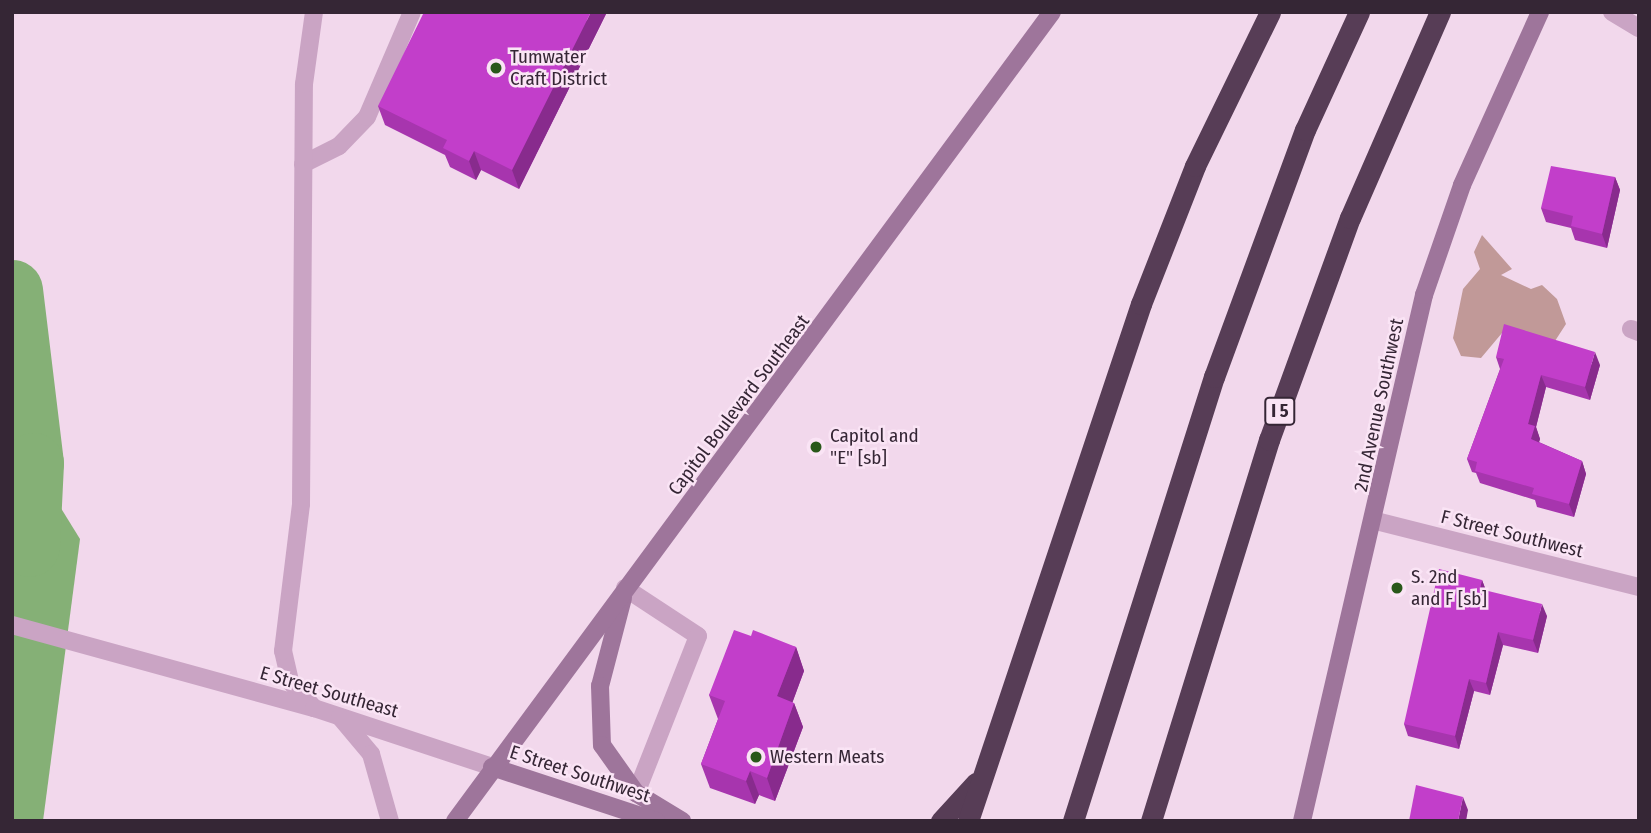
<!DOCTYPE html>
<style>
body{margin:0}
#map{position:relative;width:1651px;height:833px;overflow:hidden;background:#f2d8ec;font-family:"Fira Sans Condensed",sans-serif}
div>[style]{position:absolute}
.green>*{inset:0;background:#c19998}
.water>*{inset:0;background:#85b076}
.river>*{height:61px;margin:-30.5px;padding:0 30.5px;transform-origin:30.5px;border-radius:30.5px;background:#85b076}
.lane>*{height:18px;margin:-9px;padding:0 9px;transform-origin:9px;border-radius:9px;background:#caa4c4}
.street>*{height:18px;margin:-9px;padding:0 9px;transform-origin:9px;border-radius:9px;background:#caa4c4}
.secondary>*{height:18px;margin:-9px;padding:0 9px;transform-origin:9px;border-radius:9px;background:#9e759b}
.highway>*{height:21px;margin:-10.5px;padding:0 10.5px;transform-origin:10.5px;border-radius:10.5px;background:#573d56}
.wall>*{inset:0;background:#a735ae}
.shaded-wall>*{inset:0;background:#882b8d}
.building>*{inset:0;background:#c23eca}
.dots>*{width:19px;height:19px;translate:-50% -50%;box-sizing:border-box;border:4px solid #fae4f5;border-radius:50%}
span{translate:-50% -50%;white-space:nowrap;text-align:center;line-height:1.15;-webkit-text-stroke:5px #fae4f5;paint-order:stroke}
.shield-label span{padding:2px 5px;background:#fae4f5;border:2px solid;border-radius:5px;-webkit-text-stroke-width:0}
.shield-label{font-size:18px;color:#352635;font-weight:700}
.poi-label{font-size:19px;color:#352635}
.left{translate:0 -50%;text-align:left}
.street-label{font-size:19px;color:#352635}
.frame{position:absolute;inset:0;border:14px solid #352635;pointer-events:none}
</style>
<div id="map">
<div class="green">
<i style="clip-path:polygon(1482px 235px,1512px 269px,1501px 275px,1531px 289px,1542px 285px,1557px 299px,1566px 324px,1544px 358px,1502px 333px,1481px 358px,1461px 356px,1453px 338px,1463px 289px,1480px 269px,1474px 252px)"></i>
</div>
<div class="water">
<i style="clip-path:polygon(33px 463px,80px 539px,43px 821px,12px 821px,12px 486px)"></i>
</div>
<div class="river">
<i style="left:12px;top:290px;width:174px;rotate:83.1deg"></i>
<i style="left:33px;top:463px;width:83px;rotate:92.8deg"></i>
</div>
<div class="lane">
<i style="left:1612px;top:12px;width:31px;rotate:31deg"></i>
<i style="left:303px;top:164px;width:40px;rotate:-26.6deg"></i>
<i style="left:339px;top:146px;width:40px;rotate:-46deg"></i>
<i style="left:367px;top:117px;width:114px;rotate:-66.8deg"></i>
<i style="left:1631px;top:329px;width:9px;rotate:21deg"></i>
<i style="left:625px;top:588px;width:87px;rotate:33.3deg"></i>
<i style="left:698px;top:636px;width:169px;rotate:111.5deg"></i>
<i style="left:314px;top:708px;width:36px;rotate:-132deg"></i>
<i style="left:290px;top:681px;width:31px;rotate:-103deg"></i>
<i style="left:283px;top:651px;width:148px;rotate:-83deg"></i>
<i style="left:301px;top:504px;width:420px;rotate:-89.6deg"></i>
<i style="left:304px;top:84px;width:73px;rotate:-82.1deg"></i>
</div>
<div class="street">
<i style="left:1376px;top:521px;width:271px;rotate:14.1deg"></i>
<i style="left:12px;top:625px;width:313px;rotate:15.4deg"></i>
<i style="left:314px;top:708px;width:188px;rotate:18.3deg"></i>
<i style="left:340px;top:717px;width:48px;rotate:50deg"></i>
<i style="left:371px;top:754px;width:70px;rotate:74.2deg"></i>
</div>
<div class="secondary">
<i style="left:623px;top:598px;width:91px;rotate:104.6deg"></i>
<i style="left:600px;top:686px;width:59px;rotate:88.1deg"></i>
<i style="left:602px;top:745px;width:59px;rotate:54.7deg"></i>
<i style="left:636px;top:793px;width:54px;rotate:31.3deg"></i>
<i style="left:492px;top:767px;width:173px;rotate:18.2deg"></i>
<i style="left:455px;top:821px;width:1005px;rotate:-53.57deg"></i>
<i style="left:1302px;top:821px;width:540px;rotate:-76.94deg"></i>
<i style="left:1424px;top:295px;width:116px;rotate:-70.9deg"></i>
<i style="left:1462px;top:185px;width:190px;rotate:-65.7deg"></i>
</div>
<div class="highway">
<i style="left:941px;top:821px;width:52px;rotate:-47.4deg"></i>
<i style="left:968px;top:821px;width:545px;rotate:-71.5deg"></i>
<i style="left:1141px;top:304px;width:148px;rotate:-68.6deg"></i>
<i style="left:1195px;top:166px;width:171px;rotate:-64deg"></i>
<i style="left:1073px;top:821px;width:466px;rotate:-72.4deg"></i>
<i style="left:1214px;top:377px;width:263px;rotate:-69.8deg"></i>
<i style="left:1305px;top:130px;width:130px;rotate:-65.4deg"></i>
<i style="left:1151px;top:821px;width:399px;rotate:-72.8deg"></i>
<i style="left:1269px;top:440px;width:236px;rotate:-70deg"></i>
<i style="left:1350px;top:218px;width:225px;rotate:-66.4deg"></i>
</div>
<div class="wall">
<i style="clip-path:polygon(607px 12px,519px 189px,481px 170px,476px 180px,450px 167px,445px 155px,385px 125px,378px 106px)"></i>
<i style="clip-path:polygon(1615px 177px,1620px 190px,1607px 248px,1575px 240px,1571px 228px,1546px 222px,1541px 208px)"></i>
<i style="clip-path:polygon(1496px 357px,1600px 365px,1590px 400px,1546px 387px,1536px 427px,1540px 439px,1539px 442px,1582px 461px,1586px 474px,1574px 517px,1537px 507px,1535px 500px,1480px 483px,1476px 473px,1472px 472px,1467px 459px,1500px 369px)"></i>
<i style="clip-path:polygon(1482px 580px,1486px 591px,1547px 616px,1538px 653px,1503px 645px,1490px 695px,1474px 691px,1459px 749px,1408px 736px,1404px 724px)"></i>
<i style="clip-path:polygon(751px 636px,796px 647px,804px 671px,792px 703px,794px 703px,803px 727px,775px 801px,759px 795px,755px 804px,710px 788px,701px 764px,718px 719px,709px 695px)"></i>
</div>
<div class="shaded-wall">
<i style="clip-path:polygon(591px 12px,607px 12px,519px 189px,512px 170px)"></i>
<i style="clip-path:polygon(474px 151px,481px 170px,476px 180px,469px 161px)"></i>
<i style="clip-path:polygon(1615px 177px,1620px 190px,1607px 248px,1602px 234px)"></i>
<i style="clip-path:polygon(1595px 352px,1600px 365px,1590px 400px,1585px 387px)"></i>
<i style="clip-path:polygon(1541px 375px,1546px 387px,1536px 427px,1540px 439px,1536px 452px,1531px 439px,1528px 424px)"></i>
<i style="clip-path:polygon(1582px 461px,1586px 474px,1574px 517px,1569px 504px)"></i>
<i style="clip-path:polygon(1482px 580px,1487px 593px,1480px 589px)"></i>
<i style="clip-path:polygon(1542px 604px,1547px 616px,1538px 653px,1533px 640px)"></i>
<i style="clip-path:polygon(1498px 632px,1503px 645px,1490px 695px,1486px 683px)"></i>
<i style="clip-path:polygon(796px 647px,804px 671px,786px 720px,777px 696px)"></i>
<i style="clip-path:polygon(1469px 679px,1474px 691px,1459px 749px,1455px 736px)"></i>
<i style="clip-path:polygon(794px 703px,803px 727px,775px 801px,767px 778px)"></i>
<i style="clip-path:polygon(750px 771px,759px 795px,755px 804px,746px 781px)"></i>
<i style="clip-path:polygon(1463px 797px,1468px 810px,1466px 821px,1458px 821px)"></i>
</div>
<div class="building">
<i style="clip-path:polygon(424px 12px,591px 12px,512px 170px,474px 151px,469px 161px,443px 148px,447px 140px,378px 106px)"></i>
<i style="clip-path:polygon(1551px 166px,1615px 177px,1602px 234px,1571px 226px,1573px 216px,1541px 208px)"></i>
<i style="clip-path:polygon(1504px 324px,1595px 352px,1585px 387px,1541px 375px,1528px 424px,1535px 426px,1531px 439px,1582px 461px,1569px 504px,1532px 494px,1534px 488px,1475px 471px,1477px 462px,1467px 459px,1504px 359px,1496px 357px)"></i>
<i style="clip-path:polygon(1439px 569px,1482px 580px,1480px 589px,1542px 604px,1533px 640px,1498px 632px,1486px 683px,1469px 679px,1455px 736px,1404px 724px)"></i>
<i style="clip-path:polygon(734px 630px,751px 636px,753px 630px,796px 647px,777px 696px,794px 703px,767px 778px,750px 771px,746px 781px,701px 764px,725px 701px,709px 695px)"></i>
<i style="clip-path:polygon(1416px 785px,1463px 797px,1458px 821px,1409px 821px)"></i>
</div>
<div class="dots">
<i style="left:496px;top:68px;background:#29581a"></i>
<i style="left:816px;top:447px;background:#29581a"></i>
<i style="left:1397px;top:588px;background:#29581a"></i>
<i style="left:756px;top:757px;background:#29581a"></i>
</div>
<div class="shield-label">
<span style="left:1280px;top:411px">I 5</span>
</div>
<div class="poi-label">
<span class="left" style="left:510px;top:68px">Tumwater<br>Craft District</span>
<span class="left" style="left:830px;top:447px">Capitol and<br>"E" [sb]</span>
<span class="left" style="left:1411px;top:588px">S. 2nd<br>and F [sb]</span>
<span class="left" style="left:770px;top:757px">Western Meats</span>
</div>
<div class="street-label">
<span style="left:739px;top:405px;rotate:-53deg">Capitol Boulevard Southeast</span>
<span style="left:1379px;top:405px;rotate:-78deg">2nd Avenue Southwest</span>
<span style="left:1512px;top:534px;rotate:14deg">F Street Southwest</span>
<span style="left:329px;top:692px;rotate:16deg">E Street Southeast</span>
<span style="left:580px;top:774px;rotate:18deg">E Street Southwest</span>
</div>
<div class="frame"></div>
</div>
